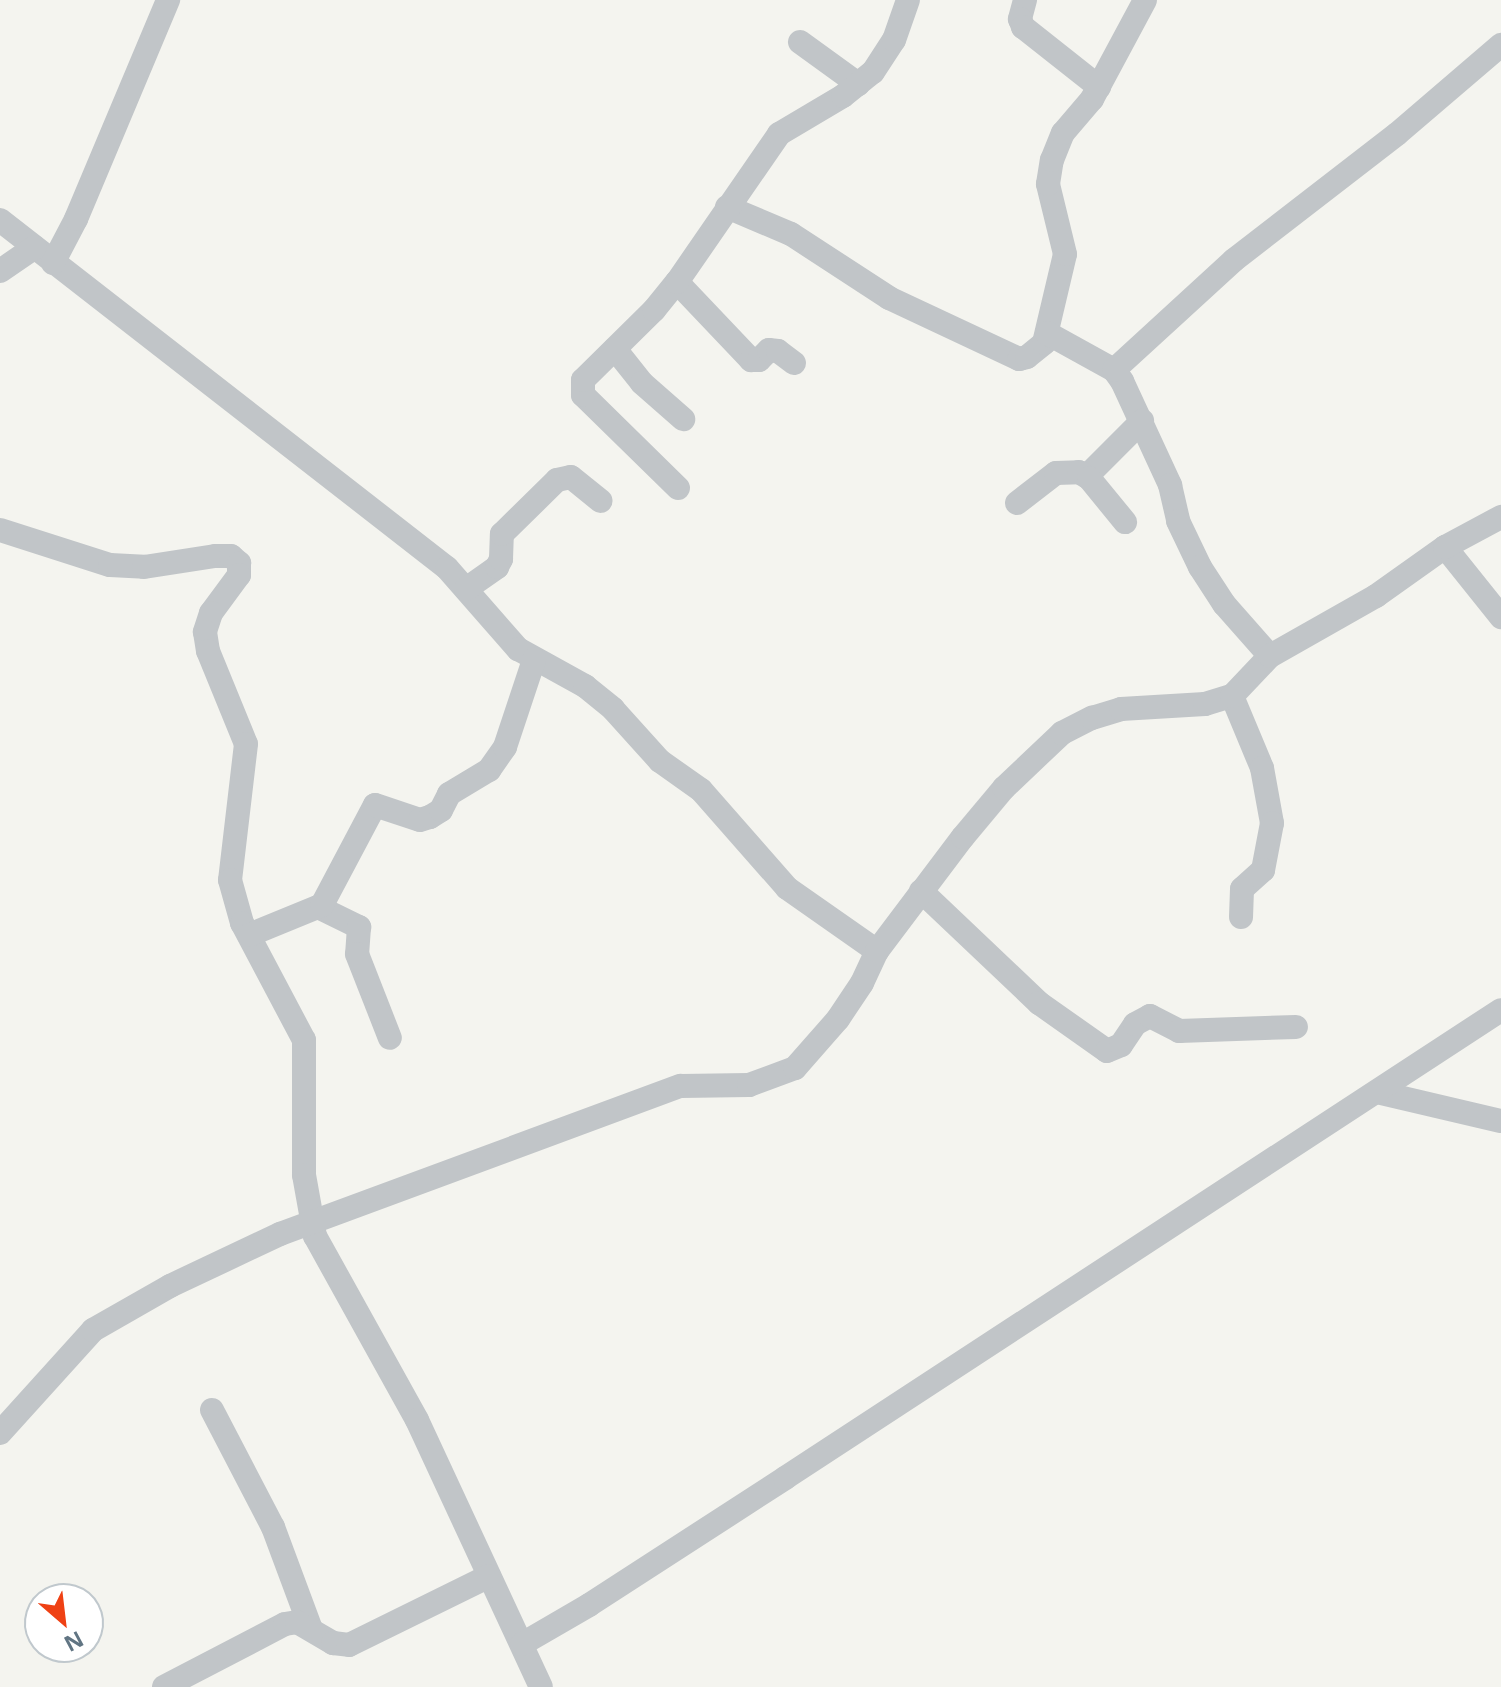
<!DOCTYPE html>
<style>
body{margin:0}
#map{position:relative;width:1501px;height:1687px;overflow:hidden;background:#f4f4ef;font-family:"Open Sans",sans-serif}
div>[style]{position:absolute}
.minor>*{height:24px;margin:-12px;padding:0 12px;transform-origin:12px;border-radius:12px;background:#c1c5c8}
span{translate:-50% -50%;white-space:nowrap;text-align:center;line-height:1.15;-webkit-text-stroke:8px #fff;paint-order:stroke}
.north{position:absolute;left:24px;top:1583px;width:80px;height:80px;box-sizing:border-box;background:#fff;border:2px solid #c0c8cd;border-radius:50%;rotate:152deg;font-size:22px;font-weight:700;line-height:32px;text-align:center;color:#617583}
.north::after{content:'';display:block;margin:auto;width:28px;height:36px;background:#ef4114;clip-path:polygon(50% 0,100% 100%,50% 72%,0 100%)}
</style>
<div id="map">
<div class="minor">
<i style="left:1025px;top:0;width:20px;rotate:105deg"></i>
<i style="left:1020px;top:19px;width:9px;rotate:69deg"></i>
<i style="left:1023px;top:27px;width:97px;rotate:38.3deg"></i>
<i style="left:800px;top:42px;width:72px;rotate:35.9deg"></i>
<i style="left:727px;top:207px;width:69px;rotate:22.9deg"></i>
<i style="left:791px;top:234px;width:117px;rotate:33.1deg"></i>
<i style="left:889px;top:298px;width:144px;rotate:25.1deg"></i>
<i style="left:1019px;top:359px;width:8px;rotate:-14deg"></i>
<i style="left:1027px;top:357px;width:22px;rotate:-39deg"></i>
<i style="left:1044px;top:343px;width:91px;rotate:-76.7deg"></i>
<i style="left:1065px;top:254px;width:72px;rotate:-103.7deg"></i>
<i style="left:1048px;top:184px;width:24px;rotate:-81deg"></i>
<i style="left:1052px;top:160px;width:29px;rotate:-68deg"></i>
<i style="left:1063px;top:133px;width:45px;rotate:-49.5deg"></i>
<i style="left:1092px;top:99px;width:112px;rotate:-61.8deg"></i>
<i style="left:0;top:220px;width:566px;rotate:37.9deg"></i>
<i style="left:447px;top:568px;width:108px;rotate:48.8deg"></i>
<i style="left:518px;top:649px;width:77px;rotate:28.9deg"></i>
<i style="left:585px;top:686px;width:36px;rotate:39deg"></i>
<i style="left:613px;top:709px;width:70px;rotate:47.9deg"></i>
<i style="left:660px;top:761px;width:50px;rotate:35.3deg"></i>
<i style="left:701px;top:790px;width:130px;rotate:48.7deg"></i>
<i style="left:787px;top:888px;width:110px;rotate:35deg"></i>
<i style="left:53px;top:263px;width:50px;rotate:-62.4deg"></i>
<i style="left:76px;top:219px;width:238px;rotate:-67.2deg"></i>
<i style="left:0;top:271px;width:42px;rotate:-34.4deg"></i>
<i style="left:677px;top:282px;width:108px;rotate:46.5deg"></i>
<i style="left:751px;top:360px;width:8px"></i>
<i style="left:759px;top:360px;width:14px;rotate:-45deg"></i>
<i style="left:769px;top:350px;width:9px;rotate:6deg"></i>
<i style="left:778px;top:351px;width:20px;rotate:37deg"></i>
<i style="left:1047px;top:333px;width:77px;rotate:28.9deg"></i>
<i style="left:1114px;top:370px;width:14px;rotate:54deg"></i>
<i style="left:1122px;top:381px;width:115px;rotate:65.2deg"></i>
<i style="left:1170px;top:485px;width:37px;rotate:77deg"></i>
<i style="left:1178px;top:521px;width:51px;rotate:64.4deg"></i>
<i style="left:1200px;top:567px;width:44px;rotate:57deg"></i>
<i style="left:1224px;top:604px;width:69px;rotate:48.5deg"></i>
<i style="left:615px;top:349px;width:43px;rotate:51.5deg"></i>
<i style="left:642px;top:383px;width:55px;rotate:41.3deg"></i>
<i style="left:1114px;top:370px;width:163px;rotate:-42.5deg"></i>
<i style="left:1234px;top:260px;width:206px;rotate:-37.7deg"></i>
<i style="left:1397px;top:134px;width:137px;rotate:-40.6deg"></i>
<i style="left:1087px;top:476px;width:78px;rotate:-45deg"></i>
<i style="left:678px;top:488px;width:133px;rotate:-135.6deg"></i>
<i style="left:583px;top:395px;width:15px;rotate:-90deg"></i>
<i style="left:583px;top:380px;width:100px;rotate:-44.6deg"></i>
<i style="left:654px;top:310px;width:36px;rotate:-51deg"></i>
<i style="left:677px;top:282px;width:180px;rotate:-55.4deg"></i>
<i style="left:779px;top:134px;width:74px;rotate:-30.7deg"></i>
<i style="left:843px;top:96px;width:38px;rotate:-39deg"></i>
<i style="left:873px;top:72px;width:38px;rotate:-57deg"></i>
<i style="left:894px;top:40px;width:42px;rotate:-70.7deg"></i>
<i style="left:1017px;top:503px;width:49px;rotate:-37.6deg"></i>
<i style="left:1056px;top:473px;width:23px;rotate:-2deg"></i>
<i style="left:1079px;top:472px;width:12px;rotate:31deg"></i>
<i style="left:1089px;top:478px;width:57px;rotate:50.7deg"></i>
<i style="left:0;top:530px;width:115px;rotate:17.7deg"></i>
<i style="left:110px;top:565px;width:34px;rotate:3deg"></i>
<i style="left:144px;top:567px;width:72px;rotate:-8.8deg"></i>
<i style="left:215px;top:556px;width:16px"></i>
<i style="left:231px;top:556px;width:11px;rotate:41deg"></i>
<i style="left:239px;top:563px;width:12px;rotate:90deg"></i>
<i style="left:239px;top:575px;width:47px;rotate:126.4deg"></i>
<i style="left:211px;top:613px;width:20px;rotate:108deg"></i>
<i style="left:205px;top:632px;width:19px;rotate:81deg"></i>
<i style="left:208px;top:651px;width:100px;rotate:67.8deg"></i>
<i style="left:246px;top:744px;width:137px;rotate:96.7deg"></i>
<i style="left:230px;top:880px;width:45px;rotate:74.4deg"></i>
<i style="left:242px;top:923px;width:132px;rotate:62.1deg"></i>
<i style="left:304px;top:1040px;width:135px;rotate:90deg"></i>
<i style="left:304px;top:1175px;width:62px;rotate:79.8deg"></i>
<i style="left:315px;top:1236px;width:210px;rotate:61deg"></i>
<i style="left:417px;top:1420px;width:294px;rotate:65.1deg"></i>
<i style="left:1445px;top:547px;width:90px;rotate:51.3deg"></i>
<i style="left:466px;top:589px;width:38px;rotate:-35deg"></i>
<i style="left:497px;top:567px;width:9px;rotate:-63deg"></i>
<i style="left:501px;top:559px;width:25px;rotate:-88deg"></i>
<i style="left:502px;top:534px;width:77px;rotate:-44.5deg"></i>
<i style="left:557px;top:480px;width:14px;rotate:-12deg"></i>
<i style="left:571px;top:477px;width:38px;rotate:39deg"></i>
<i style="left:1232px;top:696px;width:78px;rotate:67.4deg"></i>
<i style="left:1262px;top:768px;width:56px;rotate:79.7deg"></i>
<i style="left:1272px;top:823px;width:48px;rotate:100.8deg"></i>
<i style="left:1263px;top:870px;width:28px;rotate:138deg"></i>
<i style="left:1242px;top:889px;width:28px;rotate:92deg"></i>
<i style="left:921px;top:891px;width:163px;rotate:43.5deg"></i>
<i style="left:1039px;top:1003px;width:83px;rotate:35.2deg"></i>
<i style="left:1107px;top:1051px;width:15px;rotate:-23deg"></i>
<i style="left:1121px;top:1045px;width:25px;rotate:-56deg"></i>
<i style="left:1135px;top:1024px;width:17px;rotate:-28deg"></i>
<i style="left:1150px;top:1016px;width:33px;rotate:27deg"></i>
<i style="left:1179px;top:1031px;width:117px;rotate:-2deg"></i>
<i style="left:318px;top:907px;width:46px;rotate:26deg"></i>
<i style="left:359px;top:927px;width:27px;rotate:94deg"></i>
<i style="left:357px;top:954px;width:90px;rotate:68.6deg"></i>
<i style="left:249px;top:935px;width:79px;rotate:-22.3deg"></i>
<i style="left:322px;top:905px;width:113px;rotate:-62.1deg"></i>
<i style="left:375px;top:805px;width:47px;rotate:18.4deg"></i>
<i style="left:420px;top:820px;width:10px;rotate:-17deg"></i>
<i style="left:430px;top:817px;width:13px;rotate:-32deg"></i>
<i style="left:441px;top:810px;width:18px;rotate:-63deg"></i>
<i style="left:449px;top:794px;width:47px;rotate:-31deg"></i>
<i style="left:489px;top:770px;width:28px;rotate:-55deg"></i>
<i style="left:505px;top:747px;width:92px;rotate:-71.6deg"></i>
<i style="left:1377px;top:1092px;width:127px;rotate:13.2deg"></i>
<i style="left:212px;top:1410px;width:132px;rotate:62.5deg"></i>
<i style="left:273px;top:1527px;width:109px;rotate:69.6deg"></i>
<i style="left:0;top:1433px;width:139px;rotate:-47.9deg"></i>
<i style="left:93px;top:1330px;width:89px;rotate:-29.7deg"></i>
<i style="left:170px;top:1286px;width:122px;rotate:-25.3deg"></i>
<i style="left:280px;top:1234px;width:427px;rotate:-20.3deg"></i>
<i style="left:681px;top:1086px;width:68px;rotate:-0.8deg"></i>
<i style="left:749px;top:1085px;width:49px;rotate:-20.3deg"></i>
<i style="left:795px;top:1068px;width:65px;rotate:-48.7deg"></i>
<i style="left:838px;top:1019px;width:43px;rotate:-56.3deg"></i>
<i style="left:862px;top:983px;width:35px;rotate:-65deg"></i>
<i style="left:877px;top:951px;width:143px;rotate:-53deg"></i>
<i style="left:963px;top:837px;width:64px;rotate:-50.1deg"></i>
<i style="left:1004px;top:788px;width:80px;rotate:-43.5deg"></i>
<i style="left:1062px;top:733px;width:34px;rotate:-27deg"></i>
<i style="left:1092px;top:718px;width:30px;rotate:-17deg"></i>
<i style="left:1121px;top:709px;width:84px;rotate:-3.4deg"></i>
<i style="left:1205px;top:704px;width:28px;rotate:-17deg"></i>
<i style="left:1232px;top:696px;width:55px;rotate:-46.5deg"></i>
<i style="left:1270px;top:656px;width:122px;rotate:-29.5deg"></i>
<i style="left:1376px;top:596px;width:85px;rotate:-35.4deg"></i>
<i style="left:1445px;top:547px;width:64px;rotate:-28.2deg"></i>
<i style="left:522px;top:1644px;width:78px;rotate:-30.2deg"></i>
<i style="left:589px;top:1605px;width:234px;rotate:-32.9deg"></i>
<i style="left:785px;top:1478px;width:855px;rotate:-33.17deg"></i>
<i style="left:164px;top:1687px;width:136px;rotate:-27.5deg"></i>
<i style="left:285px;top:1624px;width:12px;rotate:-9deg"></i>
<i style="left:297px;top:1622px;width:42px;rotate:30.3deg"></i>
<i style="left:333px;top:1643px;width:16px;rotate:7deg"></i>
<i style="left:349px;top:1645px;width:156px;rotate:-26.2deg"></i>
</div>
<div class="north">N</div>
</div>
